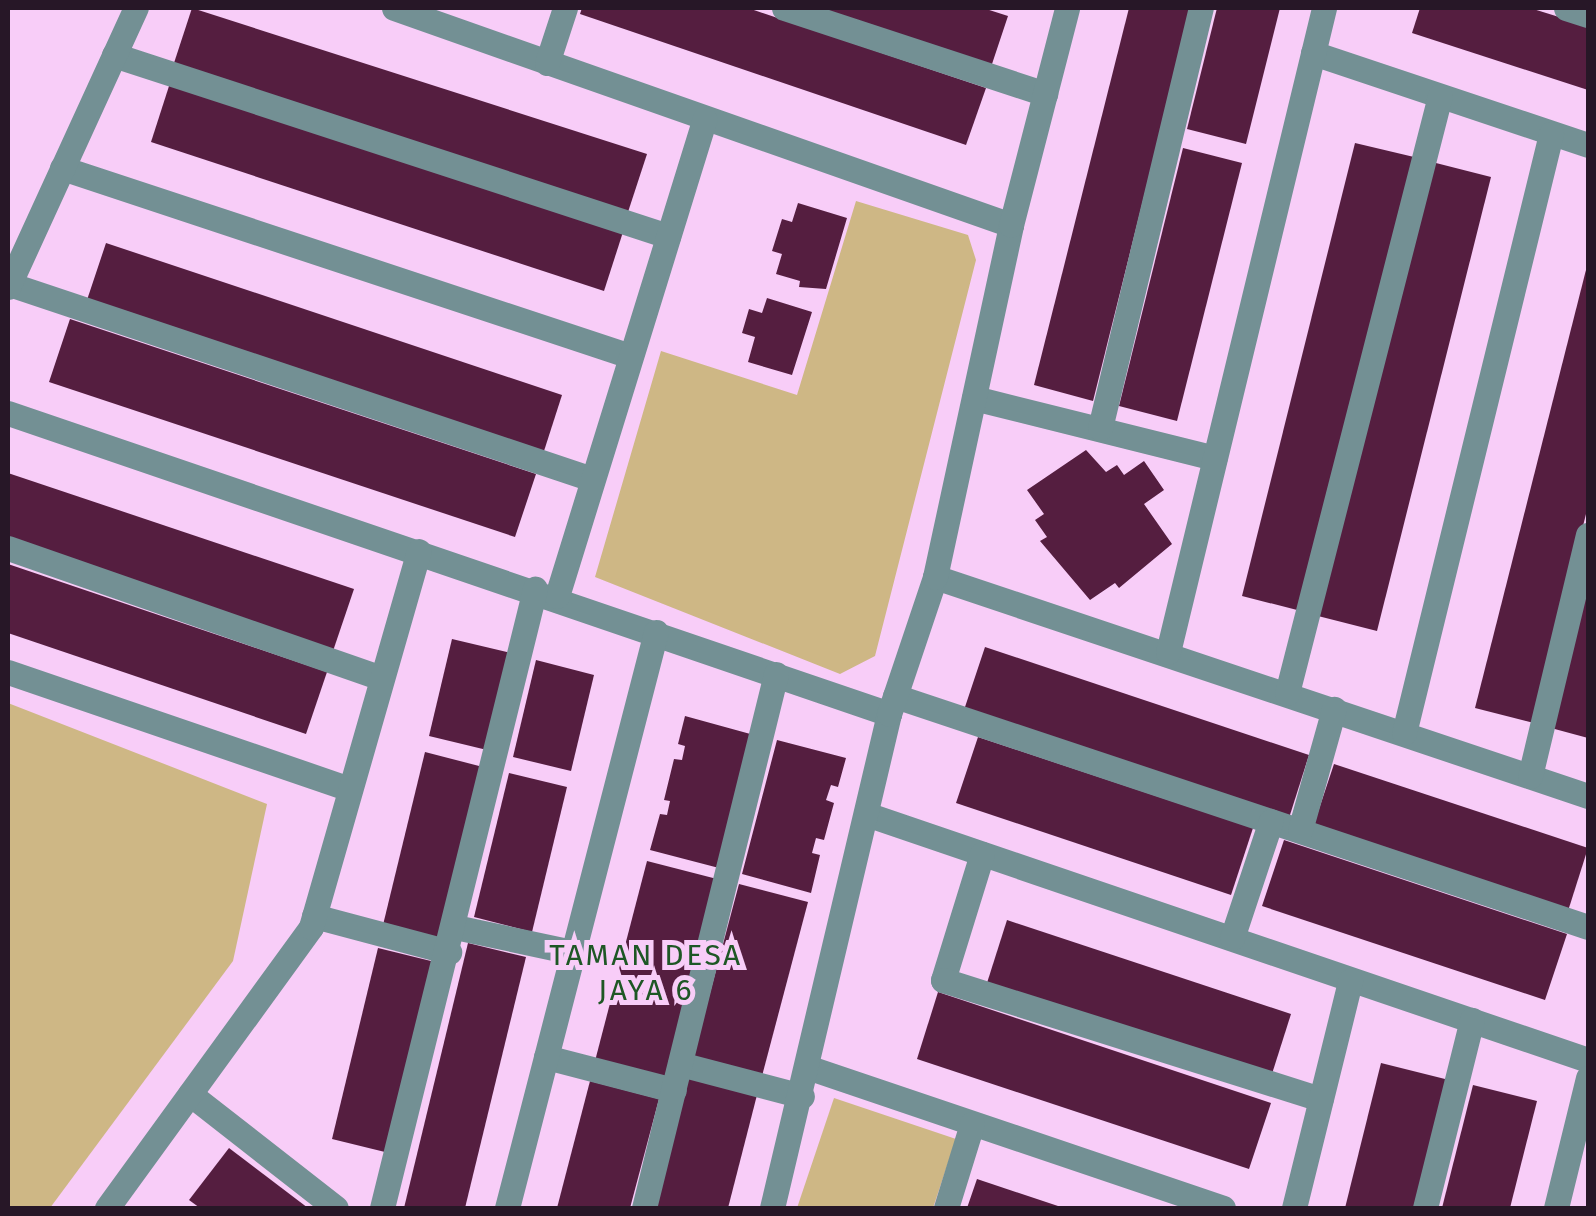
<!DOCTYPE html>
<style>
body{margin:0}
#map{position:relative;width:1596px;height:1216px;overflow:hidden;background:#f8cdf8;font-family:"Fira Sans",sans-serif}
div>[style]{position:absolute}
.green>*{inset:0;background:#ceb785}
.building>*{inset:0;background:#551e40}
.minor>*{height:25px;margin:-12.5px;padding:0 12.5px;transform-origin:12.5px;border-radius:12.5px;background:#739094}
span{translate:-50% -50%;white-space:nowrap;text-align:center;line-height:1.15;-webkit-text-stroke:10px #f8cdf8;paint-order:stroke}
.neighbourhood-label{font-size:30px;color:#1e5725;letter-spacing:2.5px}
.frame{position:absolute;inset:0;border:10px solid #271727;pointer-events:none}
</style>
<div id="map">
<div class="green">
<i style="clip-path:polygon(856px 201px,968px 235px,976px 260px,875px 656px,840px 674px,595px 577px,661px 351px,797px 395px)"></i>
<i style="clip-path:polygon(8px 703px,267px 804px,233px 961px,50px 1208px,8px 1208px)"></i>
<i style="clip-path:polygon(834px 1098px,956px 1139px,933px 1208px,797px 1208px)"></i>
</div>
<div class="building">
<i style="clip-path:polygon(192px 8px,647px 154px,628px 212px,174px 63px)"></i>
<i style="clip-path:polygon(582px 8px,748px 8px,986px 88px,966px 145px,580px 14px)"></i>
<i style="clip-path:polygon(798px 8px,983px 8px,1008px 16px,989px 73px)"></i>
<i style="clip-path:polygon(1129px 8px,1191px 8px,1093px 401px,1034px 385px)"></i>
<i style="clip-path:polygon(1217px 8px,1280px 8px,1246px 144px,1187px 129px)"></i>
<i style="clip-path:polygon(1420px 8px,1530px 8px,1588px 26px,1588px 90px,1412px 33px)"></i>
<i style="clip-path:polygon(170px 83px,623px 232px,604px 291px,151px 142px)"></i>
<i style="clip-path:polygon(1355px 143px,1414px 157px,1301px 611px,1242px 596px)"></i>
<i style="clip-path:polygon(1183px 148px,1242px 163px,1177px 421px,1119px 406px)"></i>
<i style="clip-path:polygon(1432px 162px,1491px 177px,1377px 631px,1318px 616px)"></i>
<i style="clip-path:polygon(798px 203px,847px 218px,826px 289px,799px 287px,800px 281px,776px 274px,782px 254px,772px 251px,782px 219px,792px 222px)"></i>
<i style="clip-path:polygon(106px 243px,562px 395px,544px 451px,87px 300px)"></i>
<i style="clip-path:polygon(1588px 262px,1588px 506px,1534px 723px,1475px 708px)"></i>
<i style="clip-path:polygon(767px 298px,812px 312px,792px 375px,748px 362px,755px 337px,742px 333px,749px 309px,762px 313px)"></i>
<i style="clip-path:polygon(70px 319px,536px 474px,515px 537px,49px 382px)"></i>
<i style="clip-path:polygon(1086px 450px,1106px 472px,1117px 465px,1124px 475px,1144px 461px,1164px 490px,1144px 504px,1172px 544px,1119px 588px,1115px 583px,1090px 600px,1040px 541px,1047px 537px,1035px 520px,1044px 514px,1027px 490px)"></i>
<i style="clip-path:polygon(8px 473px,354px 589px,333px 651px,8px 542px)"></i>
<i style="clip-path:polygon(8px 564px,327px 672px,306px 734px,8px 633px)"></i>
<i style="clip-path:polygon(1588px 586px,1588px 738px,1551px 728px)"></i>
<i style="clip-path:polygon(452px 639px,511px 653px,487px 750px,429px 736px)"></i>
<i style="clip-path:polygon(985px 647px,1309px 755px,1289px 818px,964px 710px)"></i>
<i style="clip-path:polygon(536px 660px,594px 675px,571px 771px,513px 757px)"></i>
<i style="clip-path:polygon(685px 716px,754px 735px,719px 868px,650px 850px,660px 814px,667px 815px,670px 801px,664px 800px,674px 759px,682px 760px,685px 746px,678px 744px)"></i>
<i style="clip-path:polygon(978px 737px,1253px 828px,1231px 895px,956px 803px)"></i>
<i style="clip-path:polygon(777px 740px,846px 758px,838px 787px,831px 785px,826px 800px,834px 803px,824px 840px,816px 838px,812px 853px,820px 855px,811px 893px,742px 874px)"></i>
<i style="clip-path:polygon(425px 752px,483px 767px,441px 939px,383px 925px)"></i>
<i style="clip-path:polygon(1334px 764px,1588px 848px,1568px 911px,1313px 827px)"></i>
<i style="clip-path:polygon(509px 773px,567px 787px,532px 932px,474px 917px)"></i>
<i style="clip-path:polygon(1284px 840px,1567px 934px,1545px 1000px,1262px 906px)"></i>
<i style="clip-path:polygon(647px 861px,717px 879px,664px 1080px,595px 1061px)"></i>
<i style="clip-path:polygon(739px 884px,808px 902px,762px 1076px,693px 1057px)"></i>
<i style="clip-path:polygon(1007px 920px,1291px 1014px,1271px 1077px,987px 983px)"></i>
<i style="clip-path:polygon(468px 943px,526px 957px,465px 1208px,404px 1208px)"></i>
<i style="clip-path:polygon(378px 948px,435px 962px,389px 1153px,332px 1139px)"></i>
<i style="clip-path:polygon(938px 992px,1271px 1103px,1249px 1169px,917px 1059px)"></i>
<i style="clip-path:polygon(1381px 1063px,1449px 1080px,1417px 1208px,1345px 1208px)"></i>
<i style="clip-path:polygon(688px 1076px,757px 1095px,728px 1208px,654px 1208px)"></i>
<i style="clip-path:polygon(590px 1081px,659px 1099px,630px 1208px,557px 1208px)"></i>
<i style="clip-path:polygon(1473px 1085px,1537px 1101px,1510px 1208px,1442px 1208px)"></i>
<i style="clip-path:polygon(229px 1148px,308px 1208px,200px 1208px,189px 1200px)"></i>
<i style="clip-path:polygon(977px 1179px,1064px 1208px,967px 1208px)"></i>
</div>
<div class="minor">
<i style="left:394px;top:8px;width:654px;rotate:19.38deg"></i>
<i style="left:784px;top:8px;width:275px;rotate:18.2deg"></i>
<i style="left:1566px;top:8px;width:23px;rotate:18deg"></i>
<i style="left:1313px;top:53px;width:290px;rotate:18.5deg"></i>
<i style="left:114px;top:55px;width:583px;rotate:18.09deg"></i>
<i style="left:547px;top:63px;width:58px;rotate:-71.9deg"></i>
<i style="left:62px;top:168px;width:598px;rotate:18.31deg"></i>
<i style="left:9px;top:284px;width:615px;rotate:18.49deg"></i>
<i style="left:8px;top:287px;width:307px;rotate:-65.4deg"></i>
<i style="left:974px;top:398px;width:248px;rotate:14deg"></i>
<i style="left:8px;top:413px;width:931px;rotate:18.86deg"></i>
<i style="left:1100px;top:428px;width:432px;rotate:-76.5deg"></i>
<i style="left:8px;top:548px;width:395px;rotate:19.2deg"></i>
<i style="left:935px;top:577px;width:689px;rotate:18.54deg"></i>
<i style="left:557px;top:596px;width:499px;rotate:-72.8deg"></i>
<i style="left:1168px;top:652px;width:663px;rotate:-76.38deg"></i>
<i style="left:8px;top:672px;width:358px;rotate:18.9deg"></i>
<i style="left:1287px;top:693px;width:616px;rotate:-75.63deg"></i>
<i style="left:895px;top:696px;width:730px;rotate:18.43deg"></i>
<i style="left:1404px;top:733px;width:617px;rotate:-76.21deg"></i>
<i style="left:1530px;top:776px;width:248px;rotate:-76.5deg"></i>
<i style="left:869px;top:815px;width:760px;rotate:18.82deg"></i>
<i style="left:1300px;top:830px;width:126px;rotate:-74.3deg"></i>
<i style="left:982px;top:854px;width:132px;rotate:107.2deg"></i>
<i style="left:943px;top:980px;width:396px;rotate:17.5deg"></i>
<i style="left:314px;top:916px;width:140px;rotate:14.9deg"></i>
<i style="left:455px;top:927px;width:121px;rotate:12deg"></i>
<i style="left:1232px;top:938px;width:123px;rotate:-71.6deg"></i>
<i style="left:546px;top:1057px;width:132px;rotate:14.5deg"></i>
<i style="left:680px;top:1064px;width:126px;rotate:14.7deg"></i>
<i style="left:810px;top:1068px;width:436px;rotate:18.7deg"></i>
<i style="left:190px;top:1094px;width:185px;rotate:38deg"></i>
<i style="left:107px;top:1208px;width:347px;rotate:-54deg"></i>
<i style="left:311px;top:927px;width:391px;rotate:-74deg"></i>
<i style="left:382px;top:1208px;width:638px;rotate:-76.12deg"></i>
<i style="left:507px;top:1208px;width:595px;rotate:-75.5deg"></i>
<i style="left:644px;top:1208px;width:550px;rotate:-76.12deg"></i>
<i style="left:772px;top:1208px;width:508px;rotate:-76.68deg"></i>
<i style="left:889px;top:714px;width:145px;rotate:-71.4deg"></i>
<i style="left:935px;top:577px;width:360px;rotate:-77.8deg"></i>
<i style="left:1011px;top:225px;width:224px;rotate:-75.5deg"></i>
<i style="left:946px;top:1208px;width:88px;rotate:-72.8deg"></i>
<i style="left:1294px;top:1208px;width:234px;rotate:-76.1deg"></i>
<i style="left:1425px;top:1208px;width:194px;rotate:-76deg"></i>
<i style="left:1556px;top:1208px;width:134px;rotate:-76.2deg"></i>
</div>
<div class="neighbourhood-label">
<span style="left:646px;top:972px">TAMAN DESA<br>JAYA 6</span>
</div>
<div class="frame"></div>
</div>
